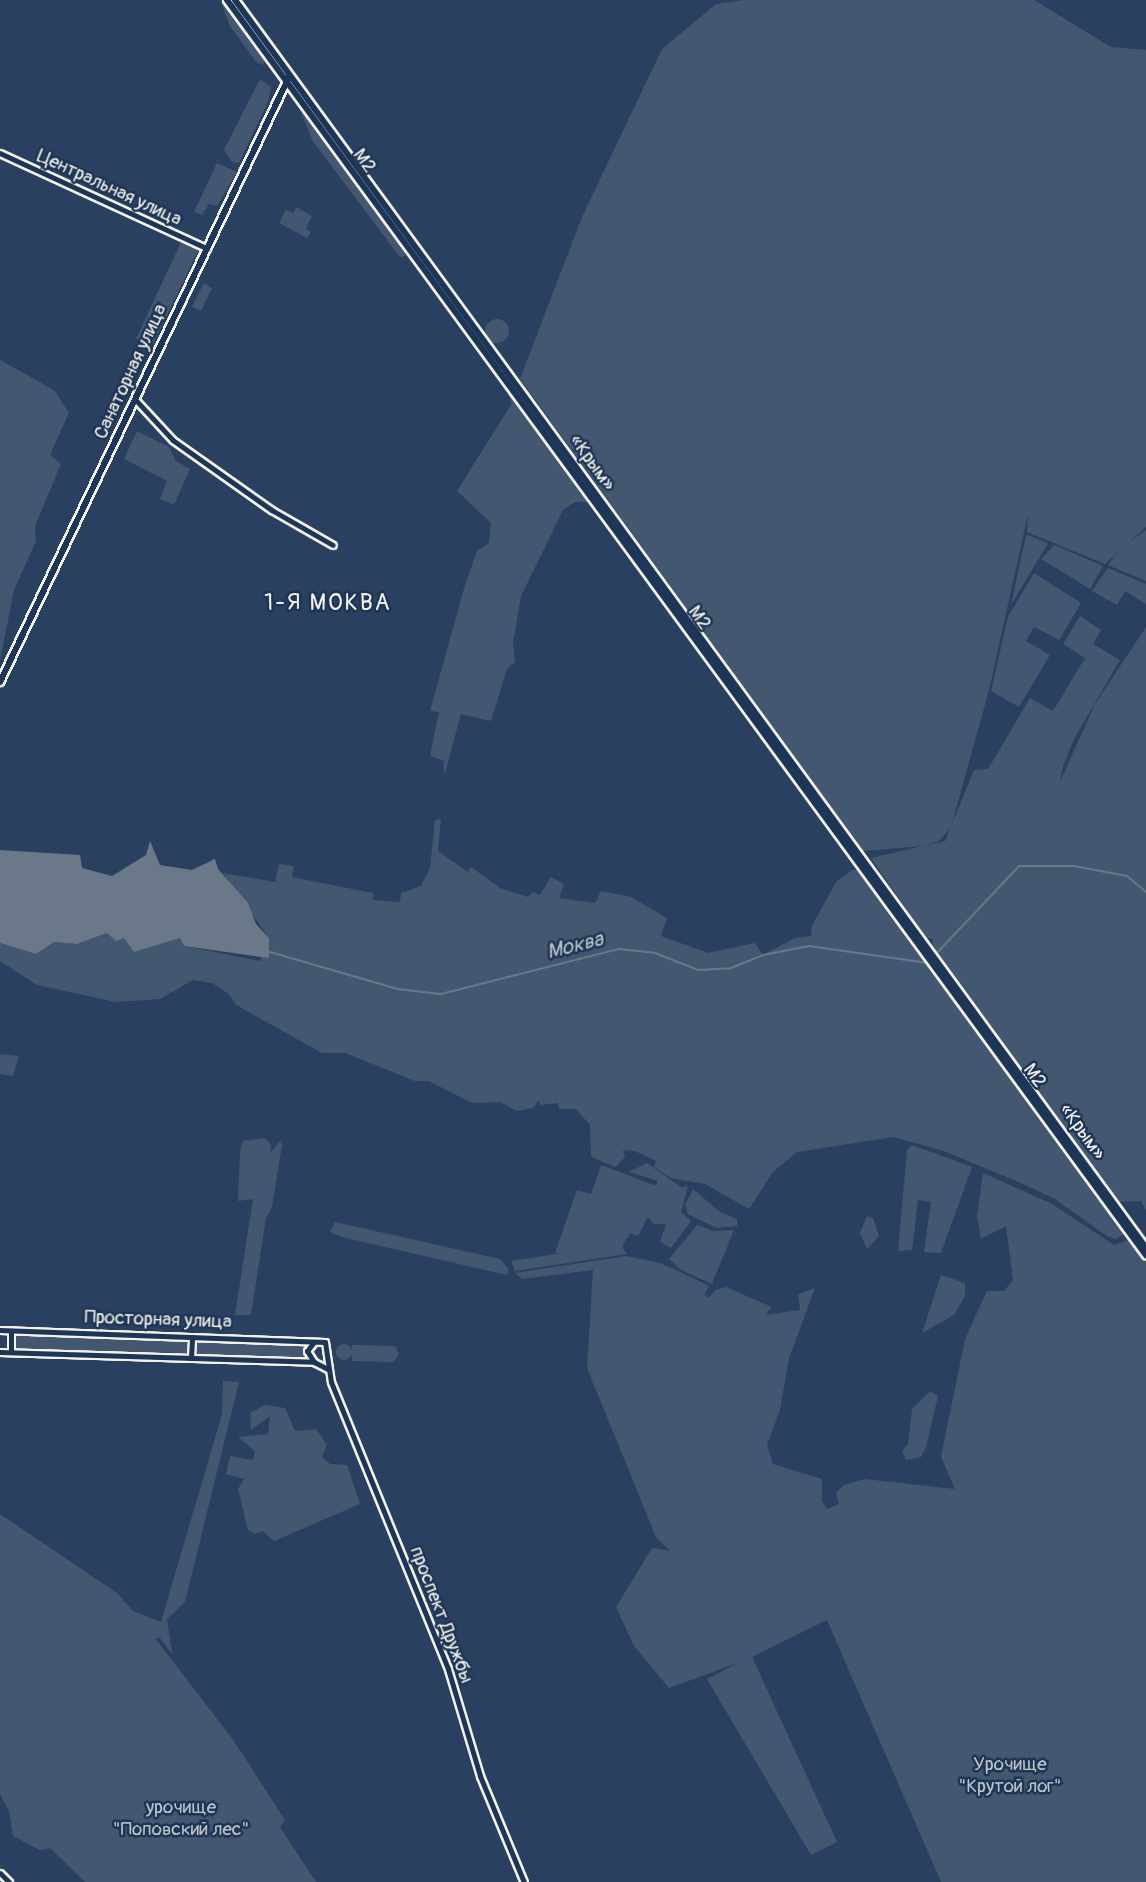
<!DOCTYPE html>
<meta charset="utf-8">
<style>
body{margin:0}
#map{position:relative;width:1146px;height:1882px;overflow:hidden;background:#2a4060;font-family:Pangolin,sans-serif}
div>[style]{position:absolute}
.green>*{inset:0;background:#445771}
.round{border-radius:50%}
.water>*{inset:0;background:#6a788a}
.stream>*{height:2px;margin:-1px;padding:0 1px;transform-origin:1px;border-radius:1px;background:#6a788a}
.roads{filter:drop-shadow(2px 0 #f4f1e8) drop-shadow(-2px 0 #f4f1e8) drop-shadow(0 2px #f4f1e8) drop-shadow(0 -2px #f4f1e8)}
.tertiary>*{height:4.5px;margin:-2.25px;padding:0 2.25px;transform-origin:2.25px;border-radius:2.25px;background:#1d3557}
.secondary>*{height:5px;margin:-2.5px;padding:0 2.5px;transform-origin:2.5px;border-radius:2.5px;background:#1d3557}
.primary>*{height:6px;margin:-3px;padding:0 3px;transform-origin:3px;border-radius:3px;background:#1d3557}
.trunk>*{height:6px;margin:-3px;padding:0 3px;transform-origin:3px;border-radius:3px;background:#1d3557}
span{translate:-50% -50%;white-space:nowrap;text-align:center;line-height:1.15;-webkit-text-stroke:5px #1d3557;paint-order:stroke}
.street-label{font-size:19px;color:#f4f1e8}
.park-label{font-size:19px;color:#bfc3c4}
.water-label{font-size:21px;color:#bdc1c2;font-style:italic}
.quarter-label{font-size:23px;color:#f4f1e8;letter-spacing:2px}
</style>
<div id="map">
<div class="green">
<i style="clip-path:polygon(220px 0,265px 55px,264px 65px,257px 63px,230px 26px)"></i>
<i style="clip-path:polygon(743px 0,1034px 0,1111px 47px,1146px 50px,1146px 527px,1105px 564px,1027px 532px,1028px 514px,989px 690px,951px 827px,939px 841px,923px 846px,863px 851px,520px 379px,582px 217px,662px 49px,716px 4px)"></i>
<i style="clip-path:polygon(260px 79px,271px 87px,268px 102px,239px 163px,232px 162px,224px 150px)"></i>
<i style="clip-path:polygon(301px 112px,311px 118px,405px 247px,405px 256px,400px 257px,312px 140px)"></i>
<i style="clip-path:polygon(217px 163px,237px 172px,217px 206px,209px 204px,202px 215px,194px 212px)"></i>
<i style="clip-path:polygon(296px 207px,312px 216px,306px 229px,311px 232px,307px 238px,279px 223px,286px 209px,293px 213px)"></i>
<i style="clip-path:polygon(181px 242px,199px 249px,152px 346px,136px 339px)"></i>
<i style="clip-path:polygon(204px 283px,212px 288px,201px 311px,192px 307px)"></i>
<i class="round" style="left:485px;top:319px;width:24px;height:24px"></i>
<i style="clip-path:polygon(0 360px,54px 390px,69px 413px,50px 455px,61px 464px,35px 526px,36px 541px,14px 590px,0 661px)"></i>
<i style="clip-path:polygon(500px 374px,593px 502px,575px 502px,563px 510px,521px 596px,513px 644px,515px 662px,507px 669px,491px 721px,461px 714px,444px 776px,444px 761px,430px 756px,439px 712px,430px 711px,465px 585px,477px 551px,489px 543px,491px 523px,457px 491px,512px 403px)"></i>
<i style="clip-path:polygon(137px 431px,169px 447px,176px 461px,190px 469px,174px 505px,160px 499px,167px 481px,124px 459px)"></i>
<i style="clip-path:polygon(1146px 530px,1146px 581px,1108px 565px,1121px 548px)"></i>
<i style="clip-path:polygon(1027px 535px,1048px 543px,1011px 605px,1026px 536px)"></i>
<i style="clip-path:polygon(1054px 545px,1103px 566px,1090px 589px,1041px 559px)"></i>
<i style="clip-path:polygon(1108px 568px,1146px 584px,1146px 604px,1125px 591px,1117px 605px,1092px 591px)"></i>
<i style="clip-path:polygon(1034px 573px,1081px 603px,1059px 640px,1034px 627px,1026px 641px,1050px 655px,1019px 707px,991px 691px,1008px 617px)"></i>
<i style="clip-path:polygon(1080px 616px,1101px 630px,1093px 644px,1120px 660px,1074px 739px,1063px 766px,1060px 782px,1095px 704px,1146px 627px,1146px 1210px,1141px 1201px,1119px 1202px,932px 945px,933px 939px,926px 938px,871px 858px,945px 841px,974px 770px,988px 769px,1030px 698px,1053px 711px,1085px 658px,1063px 644px)"></i>
<i style="clip-path:polygon(441px 819px,438px 851px,468px 872px,471px 867px,500px 888px,528px 897px,533px 892px,540px 895px,551px 877px,564px 884px,559px 898px,595px 903px,601px 891px,631px 897px,667px 918px,661px 936px,708px 953px,755px 943px,763px 955px,795px 938px,811px 936px,812px 926px,836px 882px,852px 870px,863px 870px,1126px 1233px,1115px 1239px,1107px 1236px,1055px 1199px,1021px 1183px,941px 1150px,893px 1137px,797px 1152px,773px 1172px,749px 1209px,705px 1184px,671px 1178px,654px 1167px,656px 1161px,635px 1151px,623px 1150px,625px 1157px,615px 1167px,596px 1159px,591px 1156px,590px 1125px,576px 1109px,560px 1109px,557px 1103px,541px 1105px,538px 1101px,533px 1108px,517px 1111px,500px 1102px,472px 1103px,429px 1081px,415px 1081px,345px 1053px,322px 1053px,236px 1005px,229px 994px,212px 983px,193px 980px,160px 999px,116px 1002px,37px 985px,0 961px,0 943px,36px 954px,54px 942px,77px 944px,107px 933px,124px 938px,134px 952px,180px 938px,184px 946px,260px 961px,269px 938px,223px 873px,275px 882px,279px 864px,294px 866px,292px 877px,373px 893px,373px 900px,400px 902px,401px 893px,421px 886px,430px 868px,435px 820px)"></i>
<i style="clip-path:polygon(0 1054px,19px 1056px,13px 1076px,0 1074px)"></i>
<i style="clip-path:polygon(264px 1138px,271px 1144px,270px 1153px,280px 1141px,282px 1145px,272px 1207px,266px 1218px,251px 1315px,235px 1315px,253px 1199px,238px 1201px,240px 1151px,243px 1141px)"></i>
<i style="clip-path:polygon(912px 1145px,972px 1167px,941px 1253px,924px 1252px,931px 1202px,918px 1200px,912px 1250px,898px 1251px,907px 1150px)"></i>
<i style="clip-path:polygon(647px 1163px,681px 1187px,688px 1186px,681px 1212px,691px 1221px,671px 1248px,660px 1242px,666px 1224px,654px 1224px,648px 1217px,638px 1236px,630px 1233px,622px 1247px,627px 1254px,515px 1271px,511px 1261px,562px 1253px,555px 1253px,577px 1190px,591px 1194px,601px 1165px,656px 1186px,658px 1181px,629px 1172px)"></i>
<i style="clip-path:polygon(983px 1173px,1052px 1204px,1114px 1245px,1132px 1239px,1146px 1259px,1146px 1882px,941px 1882px,827px 1620px,752px 1657px,837px 1842px,811px 1855px,707px 1679px,740px 1662px,669px 1688px,634px 1646px,616px 1607px,652px 1548px,670px 1551px,656px 1537px,587px 1368px,593px 1270px,522px 1279px,515px 1273px,626px 1256px,660px 1263px,691px 1277px,709px 1286px,704px 1295px,709px 1298px,715px 1290px,726px 1287px,772px 1307px,765px 1315px,800px 1310px,798px 1294px,815px 1288px,789px 1358px,780px 1410px,767px 1445px,773px 1464px,822px 1479px,822px 1501px,827px 1509px,839px 1504px,836px 1492px,844px 1485px,865px 1479px,955px 1489px,941px 1457px,965px 1339px,987px 1291px,1004px 1291px,1013px 1280px,1006px 1226px,981px 1239px,977px 1216px)"></i>
<i style="clip-path:polygon(693px 1189px,720px 1212px,737px 1219px,737px 1226px,717px 1228px,688px 1214px,685px 1205px)"></i>
<i style="clip-path:polygon(867px 1216px,873px 1218px,879px 1236px,867px 1249px,860px 1233px)"></i>
<i style="clip-path:polygon(335px 1222px,500px 1259px,509px 1269px,507px 1275px,342px 1237px,330px 1232px)"></i>
<i style="clip-path:polygon(697px 1225px,713px 1231px,734px 1230px,712px 1284px,681px 1270px,669px 1259px)"></i>
<i style="clip-path:polygon(941px 1275px,965px 1283px,965px 1296px,954px 1315px,922px 1333px)"></i>
<i style="clip-path:polygon(16px 1334px,187px 1340px,189px 1353px,16px 1350px)"></i>
<i style="clip-path:polygon(197px 1340px,307px 1343px,307px 1359px,196px 1356px)"></i>
<i class="round" style="left:336px;top:1344px;width:16px;height:16px"></i>
<i style="clip-path:polygon(352px 1345px,395px 1346px,399px 1354px,393px 1362px,352px 1361px)"></i>
<i style="clip-path:polygon(223px 1381px,239px 1382px,185px 1602px,167px 1619px,172px 1654px,160px 1638px,155px 1638px,234px 1741px,285px 1820px,280px 1827px,316px 1882px,85px 1882px,50px 1848px,40px 1850px,13px 1836px,9px 1811px,0 1794px,0 1514px,117px 1593px,133px 1611px,161px 1622px,222px 1414px)"></i>
<i style="clip-path:polygon(930px 1391px,938px 1396px,926px 1447px,921px 1457px,906px 1460px,902px 1451px,908px 1444px,912px 1409px)"></i>
<i style="clip-path:polygon(265px 1405px,285px 1408px,295px 1431px,316px 1429px,327px 1445px,322px 1457px,330px 1464px,347px 1465px,360px 1504px,274px 1541px,263px 1531px,255px 1534px,248px 1530px,238px 1489px,244px 1479px,226px 1474px,230px 1456px,253px 1460px,255px 1451px,238px 1437px,268px 1434px,270px 1416px,251px 1430px,250px 1413px)"></i>
</div>
<div class="water">
<i style="clip-path:polygon(150px 841px,160px 865px,192px 870px,215px 859px,218px 869px,248px 903px,256px 924px,269px 938px,269px 958px,184px 946px,180px 938px,134px 952px,124px 938px,116px 941px,107px 933px,77px 944px,54px 942px,36px 954px,0 943px,0 850px,80px 855px,82px 868px,112px 876px,146px 855px)"></i>
</div>
<div class="stream">
<i style="left:270px;top:952px;width:132px;rotate:16.2deg"></i>
<i style="left:397px;top:989px;width:44px;rotate:6.5deg"></i>
<i style="left:441px;top:994px;width:184px;rotate:-14.2deg"></i>
<i style="left:619px;top:949px;width:36px;rotate:6deg"></i>
<i style="left:655px;top:953px;width:46px;rotate:21.6deg"></i>
<i style="left:698px;top:970px;width:33px;rotate:-3deg"></i>
<i style="left:731px;top:968px;width:35px;rotate:-22deg"></i>
<i style="left:763px;top:955px;width:47px;rotate:-11.1deg"></i>
<i style="left:809px;top:946px;width:120px;rotate:8.1deg"></i>
<i style="left:934px;top:956px;width:124px;rotate:-46.6deg"></i>
<i style="left:1019px;top:866px;width:55px"></i>
<i style="left:1074px;top:866px;width:54px;rotate:10.7deg"></i>
<i style="left:1127px;top:876px;width:25px;rotate:40deg"></i>
</div>
<div class="roads">
<div class="tertiary">
<i style="left:0;top:153px;width:228px;rotate:24.7deg"></i>
<i style="left:136px;top:400px;width:54px;rotate:47.2deg"></i>
<i style="left:173px;top:440px;width:121px;rotate:35.3deg"></i>
<i style="left:272px;top:510px;width:70px;rotate:29.8deg"></i>
</div>
<div class="secondary">
<i style="left:0;top:1330px;width:325px;rotate:2.1deg"></i>
<i style="left:325px;top:1342px;width:40px;rotate:81.5deg"></i>
<i style="left:331px;top:1382px;width:310px;rotate:67.8deg"></i>
<i style="left:448px;top:1669px;width:112px;rotate:73.3deg"></i>
<i style="left:480px;top:1776px;width:115px;rotate:67.5deg"></i>
<i style="left:11px;top:1331px;width:21px;rotate:90deg"></i>
<i style="left:0;top:1352px;width:314px;rotate:1.8deg"></i>
<i style="left:314px;top:1362px;width:16px;rotate:27deg"></i>
<i style="left:191px;top:1358px;width:21px;rotate:-87deg"></i>
<i style="left:314px;top:1362px;width:13px;rotate:-122deg"></i>
<i style="left:307px;top:1351px;width:11px;rotate:-52deg"></i>
<i style="left:0;top:1873px;width:13px;rotate:45deg"></i>
</div>
<div class="primary">
<i style="left:0;top:682px;width:670px;rotate:-64.47deg"></i>
</div>
<div class="trunk">
<i style="left:227px;top:0;width:1556px;rotate:53.79deg"></i>
<i style="left:235px;top:0;width:1545px;rotate:53.87deg"></i>
</div>
</div>
<div class="street-label">
<span style="left:364px;top:161px;rotate:54deg">М2</span>
<span style="left:109px;top:188px;rotate:25deg">Центральная улица</span>
<span style="left:131px;top:372px;rotate:-65deg">Санаторная улица</span>
<span style="left:592px;top:463px;rotate:54deg">«Крым»</span>
<span style="left:699px;top:618px;rotate:54deg">М2</span>
<span style="left:1034px;top:1076px;rotate:54deg">М2</span>
<span style="left:1082px;top:1132px;rotate:54deg">«Крым»</span>
<span style="left:158px;top:1320px;rotate:2deg">Просторная улица</span>
<span style="left:441px;top:1615px;rotate:69deg">проспект Дружбы</span>
</div>
<div class="park-label">
<span style="left:1010px;top:1776px">Урочище<br>"Крутой лог"</span>
<span style="left:181px;top:1819px">урочище<br>"Поповский лес"</span>
</div>
<div class="water-label">
<span style="left:575px;top:946px;rotate:-14deg">Моква</span>
</div>
<div class="quarter-label">
<span style="left:328px;top:603px">1-Я МОКВА</span>
</div>
</div>
